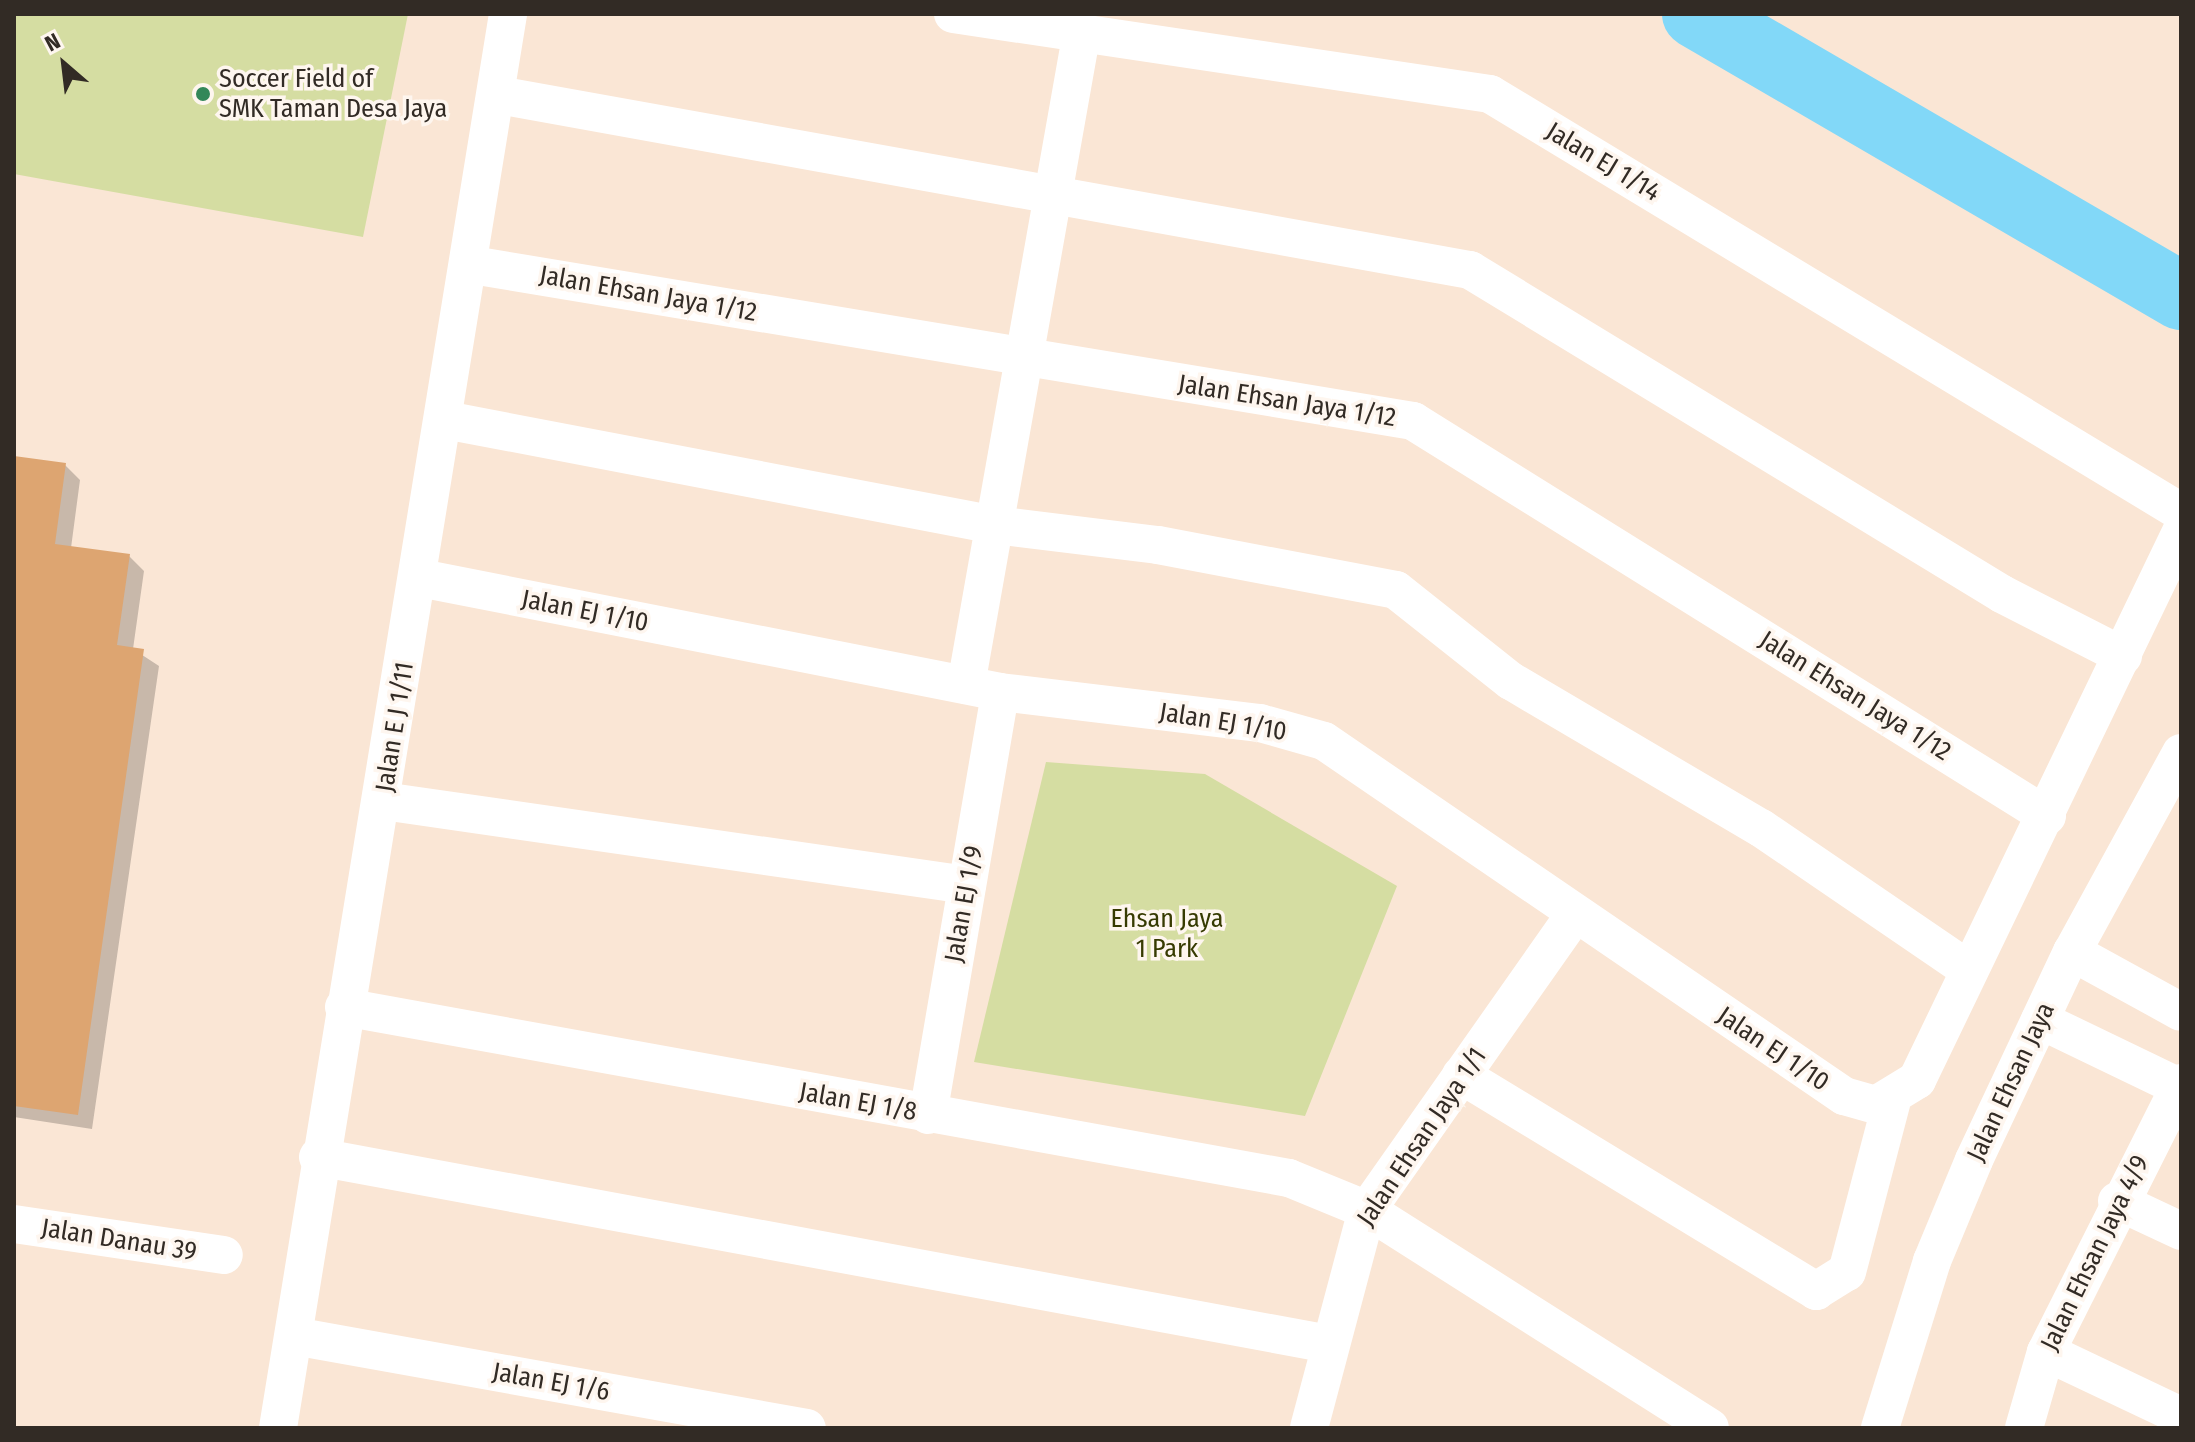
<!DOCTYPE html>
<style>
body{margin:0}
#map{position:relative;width:2195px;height:1442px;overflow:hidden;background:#fae6d5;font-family:"Fira Sans Condensed",sans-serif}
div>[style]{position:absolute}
.green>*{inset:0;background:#d5dda2}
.shadow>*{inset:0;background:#0003}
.river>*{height:68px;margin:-34px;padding:0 34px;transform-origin:34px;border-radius:34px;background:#82d8f8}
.building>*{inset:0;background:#dda571}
.minor>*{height:38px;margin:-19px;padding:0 19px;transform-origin:19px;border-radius:19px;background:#fff}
.dots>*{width:22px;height:22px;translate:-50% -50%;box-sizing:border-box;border:4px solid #fef6ef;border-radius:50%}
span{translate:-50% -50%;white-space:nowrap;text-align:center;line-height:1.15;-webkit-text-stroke:7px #fef6ef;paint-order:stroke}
.poi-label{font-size:26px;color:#322b25}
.left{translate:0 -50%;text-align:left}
.street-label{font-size:26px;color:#322b25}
.park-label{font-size:26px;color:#373b02}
.frame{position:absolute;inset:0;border:16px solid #322b25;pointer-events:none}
.north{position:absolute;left:24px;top:24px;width:80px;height:80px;-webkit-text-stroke:6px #fef6ef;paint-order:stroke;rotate:332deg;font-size:22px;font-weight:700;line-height:32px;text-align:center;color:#322b25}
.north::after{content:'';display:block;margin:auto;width:28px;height:36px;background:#322b25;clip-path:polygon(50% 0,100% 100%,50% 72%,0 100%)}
</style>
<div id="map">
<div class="green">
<i style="clip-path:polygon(14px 14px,408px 14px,363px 237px,14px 174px)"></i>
<i style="clip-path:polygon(1046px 762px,1205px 774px,1397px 886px,1305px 1116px,974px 1062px)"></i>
</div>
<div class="shadow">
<i style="clip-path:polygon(14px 458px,65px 465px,80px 480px,71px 548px,129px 556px,144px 571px,133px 649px,159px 666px,92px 1129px,14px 1117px)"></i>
</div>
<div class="river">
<i style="left:1696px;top:14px;width:561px;rotate:30.18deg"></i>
</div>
<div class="building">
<i style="clip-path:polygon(14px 456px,66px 463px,55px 544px,130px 554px,117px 645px,144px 649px,78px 1115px,14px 1106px)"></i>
</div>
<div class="minor">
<i style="left:953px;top:14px;width:543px;rotate:8.47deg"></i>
<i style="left:1490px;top:94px;width:808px;rotate:31.17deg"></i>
<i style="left:498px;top:95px;width:988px;rotate:10.21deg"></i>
<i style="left:1470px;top:270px;width:623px;rotate:31.34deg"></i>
<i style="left:2002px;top:594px;width:136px;rotate:27.1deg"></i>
<i style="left:472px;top:265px;width:954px;rotate:9.41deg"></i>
<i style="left:1413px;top:421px;width:747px;rotate:31.92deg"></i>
<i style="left:445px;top:420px;width:560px;rotate:10.81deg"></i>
<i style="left:995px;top:525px;width:164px;rotate:7deg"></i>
<i style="left:1158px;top:545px;width:242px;rotate:10.7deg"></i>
<i style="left:1396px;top:590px;width:147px;rotate:38.4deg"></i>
<i style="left:1511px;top:681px;width:290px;rotate:30.5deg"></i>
<i style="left:1761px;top:828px;width:252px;rotate:34.3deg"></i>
<i style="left:420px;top:578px;width:591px;rotate:11.12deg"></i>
<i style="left:1000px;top:692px;width:262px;rotate:6.8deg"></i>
<i style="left:1260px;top:723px;width:66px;rotate:15.7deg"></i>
<i style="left:1324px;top:741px;width:630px;rotate:34.32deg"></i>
<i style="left:1844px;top:1096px;width:33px;rotate:16deg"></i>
<i style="left:1876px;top:1105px;width:48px;rotate:-31.4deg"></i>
<i style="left:1917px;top:1080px;width:608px;rotate:-64.28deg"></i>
<i style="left:966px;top:685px;width:658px;rotate:-79.94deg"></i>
<i style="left:383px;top:801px;width:590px;rotate:8.19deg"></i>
<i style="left:2072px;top:952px;width:124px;rotate:28.8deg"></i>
<i style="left:344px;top:1007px;width:960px;rotate:10.26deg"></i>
<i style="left:1289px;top:1178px;width:84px;rotate:22.3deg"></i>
<i style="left:1367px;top:1210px;width:406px;rotate:32.4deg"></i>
<i style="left:2040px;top:1020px;width:154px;rotate:25.7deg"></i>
<i style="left:1461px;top:1075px;width:416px;rotate:31.3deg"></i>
<i style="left:1816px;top:1291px;width:36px;rotate:-32deg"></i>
<i style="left:1847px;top:1272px;width:177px;rotate:-75.3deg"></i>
<i style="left:928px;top:1115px;width:429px;rotate:-80.3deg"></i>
<i style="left:318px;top:1157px;width:1028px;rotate:10.48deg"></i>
<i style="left:2117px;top:1201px;width:71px;rotate:25.1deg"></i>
<i style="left:14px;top:1224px;width:212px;rotate:8.4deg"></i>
<i style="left:294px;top:1336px;width:521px;rotate:10.17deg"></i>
<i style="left:2046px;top:1352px;width:149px;rotate:25.4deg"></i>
<i style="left:278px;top:1428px;width:1433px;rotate:-80.76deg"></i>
<i style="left:1309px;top:1428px;width:226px;rotate:-75.1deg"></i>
<i style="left:1367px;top:1210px;width:360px;rotate:-54.9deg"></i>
<i style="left:1880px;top:1428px;width:175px;rotate:-72.7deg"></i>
<i style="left:1932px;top:1261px;width:109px;rotate:-67.4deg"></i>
<i style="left:1974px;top:1160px;width:230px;rotate:-64.8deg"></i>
<i style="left:2072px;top:952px;width:227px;rotate:-61.3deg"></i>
<i style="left:2024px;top:1428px;width:79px;rotate:-73.9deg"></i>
<i style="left:2046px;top:1352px;width:301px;rotate:-63.3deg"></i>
</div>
<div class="dots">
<i style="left:203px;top:94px;background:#338759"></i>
</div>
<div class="poi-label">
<span class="left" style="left:219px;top:94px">Soccer Field of<br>SMK Taman Desa Jaya</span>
</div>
<div class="street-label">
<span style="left:1603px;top:162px;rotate:31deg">Jalan EJ 1/14</span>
<span style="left:648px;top:294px;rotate:10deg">Jalan Ehsan Jaya 1/12</span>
<span style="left:1287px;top:401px;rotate:9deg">Jalan Ehsan Jaya 1/12</span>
<span style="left:585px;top:611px;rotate:11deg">Jalan EJ 1/10</span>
<span style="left:1855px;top:696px;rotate:32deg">Jalan Ehsan Jaya 1/12</span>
<span style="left:1223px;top:722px;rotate:9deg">Jalan EJ 1/10</span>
<span style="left:395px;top:727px;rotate:-81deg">Jalan E J 1/11</span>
<span style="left:964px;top:904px;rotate:-80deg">Jalan EJ 1/9</span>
<span style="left:1773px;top:1049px;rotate:34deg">Jalan EJ 1/10</span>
<span style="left:2011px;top:1082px;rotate:-65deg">Jalan Ehsan Jaya</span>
<span style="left:858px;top:1102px;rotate:10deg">Jalan EJ 1/8</span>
<span style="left:1422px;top:1137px;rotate:-56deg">Jalan Ehsan Jaya 1/1</span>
<span style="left:119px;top:1240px;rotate:9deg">Jalan Danau 39</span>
<span style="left:2095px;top:1253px;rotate:-64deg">Jalan Ehsan Jaya 4/9</span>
<span style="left:551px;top:1382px;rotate:10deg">Jalan EJ 1/6</span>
</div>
<div class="park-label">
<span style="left:1167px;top:934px">Ehsan Jaya<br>1 Park</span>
</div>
<div class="frame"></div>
<div class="north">N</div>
</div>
